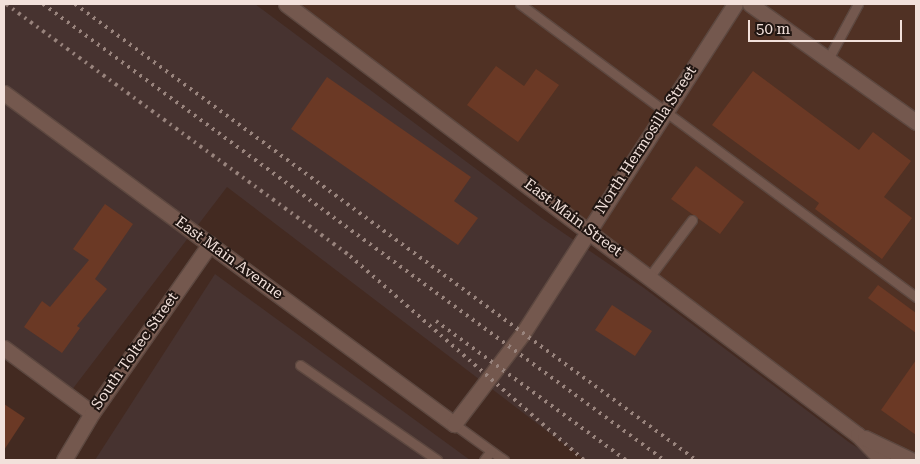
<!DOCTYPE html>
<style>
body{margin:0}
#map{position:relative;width:920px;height:464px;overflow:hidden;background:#432a21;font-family:"Roboto Serif",serif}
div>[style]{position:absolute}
.built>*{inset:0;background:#503124}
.industrial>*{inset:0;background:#473330}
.building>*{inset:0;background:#6b3925}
.roads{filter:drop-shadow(1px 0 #5d4840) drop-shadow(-1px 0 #5d4840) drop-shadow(0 1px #5d4840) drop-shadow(0 -1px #5d4840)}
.service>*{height:9px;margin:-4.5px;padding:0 4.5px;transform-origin:4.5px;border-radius:4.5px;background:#74584e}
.minor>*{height:15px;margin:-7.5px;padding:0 7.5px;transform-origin:7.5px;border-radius:7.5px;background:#74584e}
.rail>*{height:4px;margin-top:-2px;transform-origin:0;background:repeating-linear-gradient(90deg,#99847d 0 2.5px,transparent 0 7.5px)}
span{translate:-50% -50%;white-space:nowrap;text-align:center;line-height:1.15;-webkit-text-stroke:4px #211612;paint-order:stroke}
.street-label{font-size:15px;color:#f2e1db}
.frame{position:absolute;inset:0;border:5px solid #f2e1db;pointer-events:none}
.scale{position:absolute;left:748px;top:20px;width:154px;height:22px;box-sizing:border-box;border:2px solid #f2e1db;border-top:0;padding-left:6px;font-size:15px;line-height:18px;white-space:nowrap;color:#f2e1db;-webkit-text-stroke:4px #211612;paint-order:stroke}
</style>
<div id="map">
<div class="built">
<i style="clip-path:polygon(286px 4px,916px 4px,916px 460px,895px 460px)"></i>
</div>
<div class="industrial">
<i style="clip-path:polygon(4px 4px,255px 4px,543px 219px,644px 288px,850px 443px,878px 460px,585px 460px,227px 187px,68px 395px,4px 348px)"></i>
<i style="clip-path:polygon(215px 274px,470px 460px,95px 460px)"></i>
</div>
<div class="building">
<i style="clip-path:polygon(496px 66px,524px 86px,536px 69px,559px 85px,518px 142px,467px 105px)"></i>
<i style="clip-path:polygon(753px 71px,859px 150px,873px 132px,911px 161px,884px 197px,912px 218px,882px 259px,815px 209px,819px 203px,712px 125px)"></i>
<i style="clip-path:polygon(327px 77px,471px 177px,454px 201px,478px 218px,458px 245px,291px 129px)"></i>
<i style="clip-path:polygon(696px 166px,744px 202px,720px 234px,671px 199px)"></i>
<i style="clip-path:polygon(105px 204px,133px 224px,95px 279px,107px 289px,77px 326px,80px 328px,62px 353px,24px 327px,42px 301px,50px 307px,89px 260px,73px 249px)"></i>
<i style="clip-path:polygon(878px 285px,916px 313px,916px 333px,868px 298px)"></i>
<i style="clip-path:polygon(612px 305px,652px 331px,635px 356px,595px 330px)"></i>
<i style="clip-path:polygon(916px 360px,916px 435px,881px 410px)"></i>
<i style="clip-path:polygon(4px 404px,25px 418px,4px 450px)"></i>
</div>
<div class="roads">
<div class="service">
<i style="left:520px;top:4px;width:493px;rotate:36.5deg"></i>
<i style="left:828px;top:59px;width:63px;rotate:-61.4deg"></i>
<i style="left:650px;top:276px;width:70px;rotate:-53.1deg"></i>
<i style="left:300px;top:365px;width:167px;rotate:34.7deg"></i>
<i style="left:454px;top:424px;width:62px;rotate:35.8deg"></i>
<i style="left:484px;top:460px;width:11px;rotate:-52deg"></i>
</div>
<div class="minor">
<i style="left:286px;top:4px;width:716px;rotate:37deg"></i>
<i style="left:858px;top:435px;width:35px;rotate:46deg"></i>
<i style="left:750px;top:4px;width:204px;rotate:35.4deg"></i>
<i style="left:4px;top:93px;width:559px;rotate:36.34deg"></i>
<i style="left:454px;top:424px;width:114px;rotate:-52.8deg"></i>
<i style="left:523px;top:333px;width:391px;rotate:-57.2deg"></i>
<i style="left:4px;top:348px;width:109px;rotate:36.5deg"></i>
<i style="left:865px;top:438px;width:51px;rotate:25.6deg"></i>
<i style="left:64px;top:460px;width:55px;rotate:-59.2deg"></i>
<i style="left:92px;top:413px;width:206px;rotate:-55.1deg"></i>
</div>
</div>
<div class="rail">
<i style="left:6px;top:4px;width:426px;rotate:36.2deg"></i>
<i style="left:350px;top:256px;width:310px;rotate:41.1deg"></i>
<i style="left:43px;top:4px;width:770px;rotate:36.29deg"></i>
<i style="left:75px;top:4px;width:770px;rotate:36.29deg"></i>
<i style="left:436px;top:321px;width:235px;rotate:36.2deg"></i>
</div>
<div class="street-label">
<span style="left:646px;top:140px;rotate:-57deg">North Hermosilla Street</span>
<span style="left:573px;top:218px;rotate:37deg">East Main Street</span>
<span style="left:229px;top:258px;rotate:36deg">East Main Avenue</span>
<span style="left:135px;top:351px;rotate:-55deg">South Toltec Street</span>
</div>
<div class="frame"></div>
<div class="scale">50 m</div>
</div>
